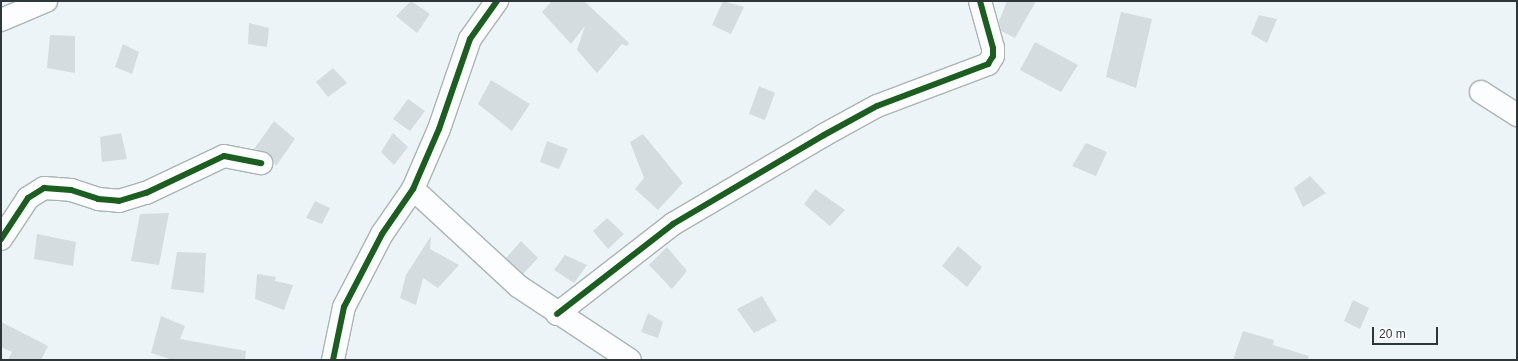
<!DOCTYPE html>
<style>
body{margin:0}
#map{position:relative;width:1518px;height:361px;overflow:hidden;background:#ecf4f8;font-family:Arial,sans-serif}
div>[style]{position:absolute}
.building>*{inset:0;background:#d5dcdf}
.roads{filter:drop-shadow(1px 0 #acb3b6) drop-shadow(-1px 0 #acb3b6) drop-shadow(0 1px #acb3b6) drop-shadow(0 -1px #acb3b6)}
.street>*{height:22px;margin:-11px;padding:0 11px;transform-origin:11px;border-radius:11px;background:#fcfdfe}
.cycleway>*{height:6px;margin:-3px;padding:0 3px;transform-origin:3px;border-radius:3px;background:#1b5e20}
span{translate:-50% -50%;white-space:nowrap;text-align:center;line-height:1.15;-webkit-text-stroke:4px #fff;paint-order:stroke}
.frame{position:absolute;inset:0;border:2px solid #2f363a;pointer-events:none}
.scale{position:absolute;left:1372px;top:327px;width:66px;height:18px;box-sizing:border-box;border:2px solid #2f363a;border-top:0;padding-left:5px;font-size:12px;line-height:14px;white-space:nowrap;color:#2f363a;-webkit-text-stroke:3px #fff;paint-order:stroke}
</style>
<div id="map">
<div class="building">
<i style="clip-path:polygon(411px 1px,430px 14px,417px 33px,396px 16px)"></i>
<i style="clip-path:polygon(552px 1px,584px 1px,629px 43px,627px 46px,622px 44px,597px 73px,577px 50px,585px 26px,571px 44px,542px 12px)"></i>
<i style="clip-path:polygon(723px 1px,744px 7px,731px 34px,712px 25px)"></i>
<i style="clip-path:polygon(1007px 1px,1036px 1px,1015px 38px,1001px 31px,999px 21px)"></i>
<i style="clip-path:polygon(1121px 12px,1152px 19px,1136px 88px,1106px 77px)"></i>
<i style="clip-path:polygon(1259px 15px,1277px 19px,1267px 43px,1251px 34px)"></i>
<i style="clip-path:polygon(249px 23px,269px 28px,267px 47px,248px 44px)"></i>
<i style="clip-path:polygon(50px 35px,75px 36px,75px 73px,47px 68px)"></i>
<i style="clip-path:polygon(1035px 42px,1078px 65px,1061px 92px,1020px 70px)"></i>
<i style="clip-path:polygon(123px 44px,139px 52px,132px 74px,115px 67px)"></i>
<i style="clip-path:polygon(333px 68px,347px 83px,328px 97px,316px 82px)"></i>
<i style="clip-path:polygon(491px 80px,530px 104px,512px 131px,478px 104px)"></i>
<i style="clip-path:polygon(759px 86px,775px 93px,765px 120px,749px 114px)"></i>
<i style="clip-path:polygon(408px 99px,425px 111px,410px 131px,393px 119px)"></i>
<i style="clip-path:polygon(274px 121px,295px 139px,276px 166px,269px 153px,254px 149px)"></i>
<i style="clip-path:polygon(121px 133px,127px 159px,102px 162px,100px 137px)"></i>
<i style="clip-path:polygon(393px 133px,408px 147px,394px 165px,381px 152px)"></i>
<i style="clip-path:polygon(643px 134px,683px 183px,658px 210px,635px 189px,644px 178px,630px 142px)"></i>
<i style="clip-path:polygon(547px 141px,568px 149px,559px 169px,540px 162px)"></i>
<i style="clip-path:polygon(1086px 143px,1107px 152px,1096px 176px,1072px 166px)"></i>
<i style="clip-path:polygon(1310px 176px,1326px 193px,1303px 207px,1294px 188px)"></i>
<i style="clip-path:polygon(815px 189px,845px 210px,830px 226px,804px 204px)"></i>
<i style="clip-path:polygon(315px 201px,330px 208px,322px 224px,306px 218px)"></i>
<i style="clip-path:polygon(169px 213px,159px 265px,131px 261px,140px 214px)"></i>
<i style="clip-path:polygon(607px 218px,624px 234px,608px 249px,593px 231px)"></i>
<i style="clip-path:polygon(37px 234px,76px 242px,73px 266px,34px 259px)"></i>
<i style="clip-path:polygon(431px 236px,430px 249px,459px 265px,438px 288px,423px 278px,416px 305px,400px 298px,406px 275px)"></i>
<i style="clip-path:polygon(521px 241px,538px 258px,523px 274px,506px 258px)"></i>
<i style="clip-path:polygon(958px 246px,982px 267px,967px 287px,942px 266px)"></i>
<i style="clip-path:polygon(667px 247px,687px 271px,672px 289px,649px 265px)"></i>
<i style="clip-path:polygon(177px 252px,206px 253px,204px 293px,171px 289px)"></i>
<i style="clip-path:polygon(565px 255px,587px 265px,574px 283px,554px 270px)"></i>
<i style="clip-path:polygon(257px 274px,276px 277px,275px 281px,293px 285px,284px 310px,255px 299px)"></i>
<i style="clip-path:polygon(762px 296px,777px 321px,754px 333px,737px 309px)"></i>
<i style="clip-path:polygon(1353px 300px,1369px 308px,1360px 329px,1344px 321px)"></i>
<i style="clip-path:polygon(648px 313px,663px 322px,658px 338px,641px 332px)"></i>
<i style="clip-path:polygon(161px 316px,185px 326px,180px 339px,246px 351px,245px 360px,173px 360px,151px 353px)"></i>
<i style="clip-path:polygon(1px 322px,48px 346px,41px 360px,8px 360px,12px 352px,1px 347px)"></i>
<i style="clip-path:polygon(1243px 331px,1274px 340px,1273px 345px,1309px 356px,1308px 360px,1233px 360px)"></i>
</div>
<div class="roads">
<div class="street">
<i style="left:1px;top:20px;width:49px;rotate:-22.9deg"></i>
<i style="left:1481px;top:92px;width:43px;rotate:32.6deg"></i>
<i style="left:413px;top:189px;width:143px;rotate:42.7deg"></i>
<i style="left:518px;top:286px;width:134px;rotate:33.5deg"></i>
<i style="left:1px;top:239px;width:49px;rotate:-56.6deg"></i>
<i style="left:28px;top:198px;width:19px;rotate:-32deg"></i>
<i style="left:44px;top:188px;width:27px;rotate:4deg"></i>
<i style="left:71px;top:190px;width:28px;rotate:18deg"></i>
<i style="left:98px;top:199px;width:21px;rotate:5deg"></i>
<i style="left:119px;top:201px;width:28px;rotate:-17deg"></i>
<i style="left:146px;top:193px;width:86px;rotate:-25.4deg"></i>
<i style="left:224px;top:156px;width:38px;rotate:11deg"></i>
<i style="left:557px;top:314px;width:147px;rotate:-37.8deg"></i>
<i style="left:673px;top:224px;width:175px;rotate:-30.5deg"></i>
<i style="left:824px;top:135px;width:60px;rotate:-28.7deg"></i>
<i style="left:877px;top:106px;width:119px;rotate:-20.7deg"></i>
<i style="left:988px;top:64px;width:9px;rotate:-58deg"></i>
<i style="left:993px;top:56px;width:8px;rotate:-90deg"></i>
<i style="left:993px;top:48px;width:49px;rotate:-105.5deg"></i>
<i style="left:333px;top:360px;width:54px;rotate:-78.3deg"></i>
<i style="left:344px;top:307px;width:82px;rotate:-62.5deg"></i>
<i style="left:382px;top:234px;width:55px;rotate:-55.4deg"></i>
<i style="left:413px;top:189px;width:65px;rotate:-66.6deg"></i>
<i style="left:439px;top:129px;width:95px;rotate:-71deg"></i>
<i style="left:470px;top:39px;width:47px;rotate:-54.6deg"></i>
</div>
</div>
<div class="cycleway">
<i style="left:1px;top:239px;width:49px;rotate:-56.6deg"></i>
<i style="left:28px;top:198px;width:19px;rotate:-32deg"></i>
<i style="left:44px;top:188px;width:27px;rotate:4deg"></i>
<i style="left:71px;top:190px;width:28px;rotate:18deg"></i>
<i style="left:98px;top:199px;width:21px;rotate:5deg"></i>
<i style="left:119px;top:201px;width:28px;rotate:-17deg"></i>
<i style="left:146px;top:193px;width:86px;rotate:-25.4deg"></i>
<i style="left:224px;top:156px;width:38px;rotate:11deg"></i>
<i style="left:557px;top:314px;width:147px;rotate:-37.8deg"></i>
<i style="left:673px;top:224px;width:175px;rotate:-30.5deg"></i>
<i style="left:824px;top:135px;width:60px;rotate:-28.7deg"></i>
<i style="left:877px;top:106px;width:119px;rotate:-20.7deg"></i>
<i style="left:988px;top:64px;width:9px;rotate:-58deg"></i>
<i style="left:993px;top:56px;width:8px;rotate:-90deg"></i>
<i style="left:993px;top:48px;width:49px;rotate:-105.5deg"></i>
<i style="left:333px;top:360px;width:54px;rotate:-78.3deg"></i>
<i style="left:344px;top:307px;width:82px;rotate:-62.5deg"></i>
<i style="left:382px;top:234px;width:55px;rotate:-55.4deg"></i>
<i style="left:413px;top:189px;width:65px;rotate:-66.6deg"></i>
<i style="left:439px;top:129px;width:95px;rotate:-71deg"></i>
<i style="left:470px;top:39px;width:47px;rotate:-54.6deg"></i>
</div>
<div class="frame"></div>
<div class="scale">20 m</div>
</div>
